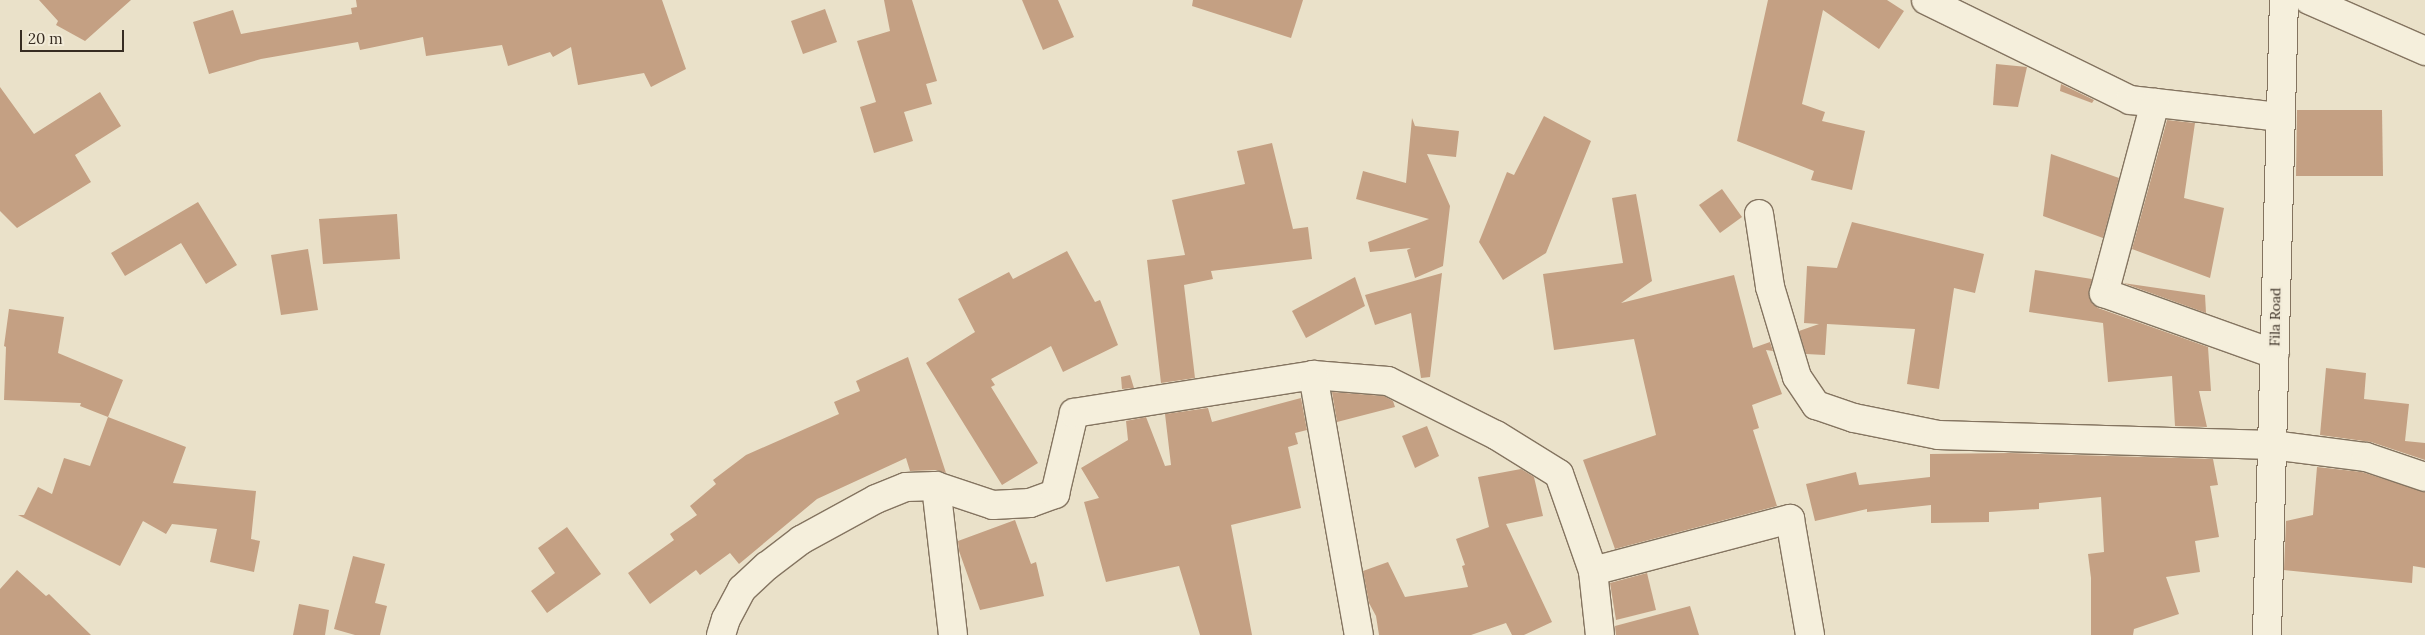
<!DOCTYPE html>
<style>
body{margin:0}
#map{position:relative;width:2425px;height:635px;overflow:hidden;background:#eae1c9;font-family:Lora,serif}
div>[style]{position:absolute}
.building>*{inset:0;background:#c4a083}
.roads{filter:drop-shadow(1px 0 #847460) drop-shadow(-1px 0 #847460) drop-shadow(0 1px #847460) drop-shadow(0 -1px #847460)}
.minor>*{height:28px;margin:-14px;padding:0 14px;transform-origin:14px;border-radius:14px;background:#f5efdc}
.tertiary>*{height:28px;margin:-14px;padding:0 14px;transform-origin:14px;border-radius:14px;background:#f5efdc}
span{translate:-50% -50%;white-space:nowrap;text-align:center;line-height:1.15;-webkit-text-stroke:4px #f2ebd8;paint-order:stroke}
.street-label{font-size:14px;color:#372c22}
.scale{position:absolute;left:20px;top:30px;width:104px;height:22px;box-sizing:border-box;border:2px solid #372c22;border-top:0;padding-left:6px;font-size:15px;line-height:18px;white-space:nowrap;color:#372c22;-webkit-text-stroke:4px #f2ebd8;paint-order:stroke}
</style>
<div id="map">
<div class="building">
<i style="clip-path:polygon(39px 0,131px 0,85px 41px,56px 25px,58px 21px)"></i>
<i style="clip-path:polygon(356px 0,662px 0,686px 69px,651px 87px,644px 73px,578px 85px,571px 47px,553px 57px,550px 52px,508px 66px,502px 45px,426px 56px,423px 37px,360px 50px,358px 42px,261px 59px,209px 74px,193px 22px,233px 10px,241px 34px,352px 14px,351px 8px,357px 7px)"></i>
<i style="clip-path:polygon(884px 0,912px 0,937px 81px,926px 84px,932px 104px,904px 112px,913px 141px,874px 153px,860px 107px,876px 102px,857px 41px,890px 31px)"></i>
<i style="clip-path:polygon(1022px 0,1058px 0,1074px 37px,1043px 50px)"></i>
<i style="clip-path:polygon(1193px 0,1303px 0,1291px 38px,1192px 6px)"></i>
<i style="clip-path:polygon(1768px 0,1887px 0,1904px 11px,1879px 49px,1823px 10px,1802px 104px,1825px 112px,1822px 121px,1865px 131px,1852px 190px,1811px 180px,1814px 171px,1737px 141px)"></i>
<i style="clip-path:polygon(825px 9px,837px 42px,803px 54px,791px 21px)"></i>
<i style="clip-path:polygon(1996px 64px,2027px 67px,2018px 107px,1993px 105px)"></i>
<i style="clip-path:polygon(2061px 84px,2094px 100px,2092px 103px,2060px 91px)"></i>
<i style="clip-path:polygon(0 87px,34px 134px,100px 92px,121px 126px,75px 155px,91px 182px,17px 228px,0 211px)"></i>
<i style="clip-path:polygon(2297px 110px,2382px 110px,2383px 176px,2296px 176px)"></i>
<i style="clip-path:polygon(1544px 116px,1591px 141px,1546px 253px,1503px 280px,1479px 242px,1507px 172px,1514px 175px)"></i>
<i style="clip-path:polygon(1412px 118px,1415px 126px,1459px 131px,1456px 157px,1427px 154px,1450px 206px,1443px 266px,1415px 278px,1407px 250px,1411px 248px,1370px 252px,1368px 242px,1429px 219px,1356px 199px,1363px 171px,1406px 183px)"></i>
<i style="clip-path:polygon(2167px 120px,2195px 123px,2184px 198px,2224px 208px,2210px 278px,2132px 249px)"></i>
<i style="clip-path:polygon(1272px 143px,1293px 229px,1308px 227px,1312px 259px,1211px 271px,1213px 279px,1184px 285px,1195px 378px,1161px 383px,1147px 260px,1185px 255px,1172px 200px,1245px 184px,1237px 151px)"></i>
<i style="clip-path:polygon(2051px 154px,2119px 178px,2103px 238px,2043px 216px)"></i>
<i style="clip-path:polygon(1722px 189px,1742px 217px,1720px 233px,1699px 205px)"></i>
<i style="clip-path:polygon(1636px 194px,1652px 281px,1621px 303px,1734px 275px,1753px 348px,1770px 342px,1773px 351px,1766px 350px,1782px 394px,1752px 405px,1759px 428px,1753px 430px,1777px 506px,1615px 549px,1583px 460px,1656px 435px,1634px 339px,1554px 350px,1543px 274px,1623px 263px,1612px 198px)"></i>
<i style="clip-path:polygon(198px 202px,237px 265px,206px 284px,181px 243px,125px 276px,111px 253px)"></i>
<i style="clip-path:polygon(397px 214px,400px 259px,323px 264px,319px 219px)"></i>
<i style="clip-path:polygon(1852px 222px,1984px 254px,1975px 293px,1954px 288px,1939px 389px,1907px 384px,1915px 329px,1827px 324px,1825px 355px,1806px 354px,1799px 331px,1819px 324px,1804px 323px,1807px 266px,1837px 268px)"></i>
<i style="clip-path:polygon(308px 249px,318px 310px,281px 315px,271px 255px)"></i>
<i style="clip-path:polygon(1067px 251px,1095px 302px,1100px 300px,1118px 345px,1063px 372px,1051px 346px,991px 379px,995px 385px,991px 387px,1038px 463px,1002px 485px,926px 363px,975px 332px,958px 299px,1009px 272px,1013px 279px)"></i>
<i style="clip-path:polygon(2035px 270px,2092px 279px,2089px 296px,2092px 303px,2098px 308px,2208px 347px,2211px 391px,2199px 391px,2207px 427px,2175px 426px,2172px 376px,2108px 382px,2103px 323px,2029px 312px)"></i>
<i style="clip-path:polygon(1442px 273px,1430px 377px,1421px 378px,1411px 313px,1375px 325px,1365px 295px)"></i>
<i style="clip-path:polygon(1355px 277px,1365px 306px,1306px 338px,1292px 311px)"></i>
<i style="clip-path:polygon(2123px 283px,2205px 295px,2206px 313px)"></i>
<i style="clip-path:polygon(9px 309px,64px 317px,58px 353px,123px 380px,108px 417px,80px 406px,81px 403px,4px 400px,6px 347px,4px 346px)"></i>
<i style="clip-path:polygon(908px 357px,946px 473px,936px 470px,910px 471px,906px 458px,817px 499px,739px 564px,730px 553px,700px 575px,696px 570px,650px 604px,628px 573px,674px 540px,670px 534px,697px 515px,690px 506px,716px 484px,713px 480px,746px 455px,839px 414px,834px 402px,860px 391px,856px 381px)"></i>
<i style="clip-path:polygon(2326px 368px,2366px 373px,2364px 399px,2409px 404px,2405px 441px,2425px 443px,2425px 460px,2371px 442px,2320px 435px)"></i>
<i style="clip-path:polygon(1130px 375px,1134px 388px,1122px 389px,1121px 377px)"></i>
<i style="clip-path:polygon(1332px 392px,1384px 396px,1393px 401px,1395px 407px,1337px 422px)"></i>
<i style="clip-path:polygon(1301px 398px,1307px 430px,1295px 433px,1298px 444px,1288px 447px,1301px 508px,1231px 525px,1252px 635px,1200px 635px,1179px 566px,1106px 582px,1084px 502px,1099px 498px,1081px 468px,1128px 440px,1126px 421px,1146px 417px,1165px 466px,1171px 465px,1165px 414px,1208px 408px,1212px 422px)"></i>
<i style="clip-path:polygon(108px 417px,186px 447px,173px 483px,256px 491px,251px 539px,260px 541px,254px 572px,210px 562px,217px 529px,172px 524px,166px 534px,143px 521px,120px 566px,18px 515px,24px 515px,38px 487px,52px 494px,64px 458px,90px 466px)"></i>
<i style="clip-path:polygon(1427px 426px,1439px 456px,1415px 468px,1402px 436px)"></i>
<i style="clip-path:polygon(2010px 453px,2213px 459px,2218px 485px,2210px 486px,2219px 537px,2195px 541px,2200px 572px,2166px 577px,2179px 614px,2134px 629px,2133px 635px,2091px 635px,2091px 578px,2088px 554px,2104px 552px,2101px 497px,2039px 503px,2039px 509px,1989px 512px,1989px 522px,1931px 523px,1931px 505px,1867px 512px,1867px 509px,1815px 521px,1806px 484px,1856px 472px,1859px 485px,1930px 477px,1930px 454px)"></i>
<i style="clip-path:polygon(2317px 467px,2362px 472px,2425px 492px,2425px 568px,2413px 566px,2412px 583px,2284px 570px,2286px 521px,2313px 515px)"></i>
<i style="clip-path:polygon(1521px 469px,1534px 477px,1543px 516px,1506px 524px,1552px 622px,1524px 635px,1512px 635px,1506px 623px,1471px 635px,1379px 635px,1376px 616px,1369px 603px,1363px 571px,1388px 562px,1405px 597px,1468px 587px,1462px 566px,1465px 565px,1456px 539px,1489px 527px,1478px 477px)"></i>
<i style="clip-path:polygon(1015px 520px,1031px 564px,1036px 562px,1044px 596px,980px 610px,959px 551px,958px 541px)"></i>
<i style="clip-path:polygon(567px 527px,601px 574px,547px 613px,531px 591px,555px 573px,538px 548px)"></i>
<i style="clip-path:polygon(353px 556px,385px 564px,375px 603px,387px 606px,380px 635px,355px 635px,334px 629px)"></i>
<i style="clip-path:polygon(17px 570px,46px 596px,49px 594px,91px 635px,0 635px,0 589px)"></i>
<i style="clip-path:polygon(1647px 573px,1656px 610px,1616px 620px,1610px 583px)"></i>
<i style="clip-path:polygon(299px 604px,329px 610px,325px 635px,293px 635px)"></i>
<i style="clip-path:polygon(1690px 606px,1699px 635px,1616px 635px,1615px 626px)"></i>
</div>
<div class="roads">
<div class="minor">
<i style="left:1926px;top:0;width:227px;rotate:26.1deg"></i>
<i style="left:2130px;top:100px;width:151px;rotate:6.5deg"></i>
<i style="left:2309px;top:0;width:127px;rotate:23.7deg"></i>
<i style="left:2155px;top:103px;width:197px;rotate:105deg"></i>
<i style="left:2104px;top:293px;width:181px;rotate:19.7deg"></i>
<i style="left:1759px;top:214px;width:74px;rotate:81.4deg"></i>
<i style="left:1770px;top:287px;width:94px;rotate:73.3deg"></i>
<i style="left:1797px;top:377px;width:34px;rotate:56deg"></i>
<i style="left:1816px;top:405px;width:40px;rotate:18.9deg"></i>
<i style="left:1854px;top:418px;width:86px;rotate:11.4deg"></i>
<i style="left:1938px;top:435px;width:334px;rotate:1.7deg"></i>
<i style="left:2272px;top:445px;width:95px;rotate:7.3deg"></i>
<i style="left:2366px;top:457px;width:62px;rotate:18.7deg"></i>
<i style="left:1313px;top:375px;width:75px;rotate:4.6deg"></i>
<i style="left:1388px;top:381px;width:121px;rotate:26.6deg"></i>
<i style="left:1496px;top:435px;width:74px;rotate:31.8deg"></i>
<i style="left:1559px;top:474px;width:103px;rotate:70.7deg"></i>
<i style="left:1593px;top:571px;width:64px;rotate:83.8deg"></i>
<i style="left:936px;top:486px;width:150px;rotate:83.5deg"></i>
<i style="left:1593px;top:571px;width:204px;rotate:-14.8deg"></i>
<i style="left:1790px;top:519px;width:118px;rotate:80.2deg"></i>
<i style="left:721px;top:635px;width:17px;rotate:-73deg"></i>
<i style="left:726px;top:619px;width:34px;rotate:-62deg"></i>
<i style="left:742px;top:589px;width:34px;rotate:-43deg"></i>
<i style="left:767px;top:566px;width:43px;rotate:-37.4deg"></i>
<i style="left:801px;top:540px;width:85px;rotate:-28.7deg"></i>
<i style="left:876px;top:499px;width:32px;rotate:-22deg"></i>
<i style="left:906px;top:487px;width:30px;rotate:-2deg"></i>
<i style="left:936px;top:486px;width:60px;rotate:18.4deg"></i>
<i style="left:993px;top:505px;width:37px;rotate:-3deg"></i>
<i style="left:1030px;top:503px;width:27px;rotate:-20deg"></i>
<i style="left:1055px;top:494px;width:83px;rotate:-76.8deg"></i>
<i style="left:1074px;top:413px;width:242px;rotate:-9deg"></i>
<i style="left:1313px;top:375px;width:264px;rotate:80deg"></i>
</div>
<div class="tertiary">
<i style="left:2267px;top:635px;width:635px;rotate:-88.47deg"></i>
</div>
</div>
<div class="street-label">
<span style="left:2275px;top:317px;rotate:-89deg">Fila Road</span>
</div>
<div class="scale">20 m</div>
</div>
